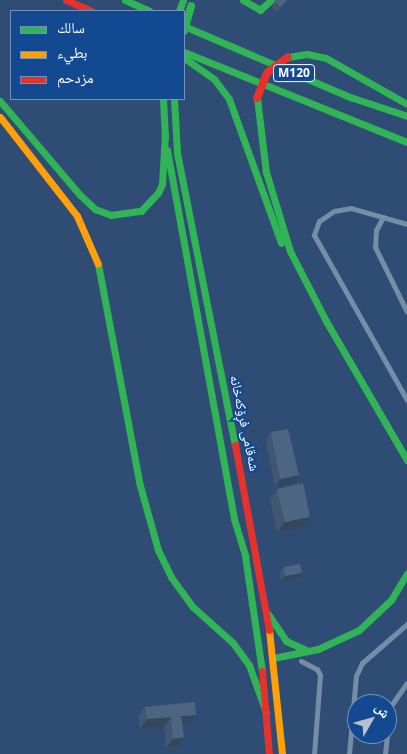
<!DOCTYPE html>
<meta charset="utf-8">
<style>
body{margin:0}
#map{position:relative;width:407px;height:754px;overflow:hidden;background:#2f4d74;font-family:"Open Sans","Noto Naskh Arabic",sans-serif}
div>[style]{position:absolute}
.street>*{height:5px;margin:-2.5px;padding:0 2.5px;transform-origin:2.5px;border-radius:2.5px;background:#768da7}
.fast>*{height:7px;margin:-3.5px;padding:0 3.5px;transform-origin:3.5px;border-radius:3.5px;background:#30b455}
.slow>*{height:7px;margin:-3.5px;padding:0 3.5px;transform-origin:3.5px;border-radius:3.5px;background:#ff9f0a}
.jam>*{height:7px;margin:-3.5px;padding:0 3.5px;transform-origin:3.5px;border-radius:3.5px;background:#e5322d}
.fast-bridge>*{height:8px;margin:-4px;padding:0 4px;transform-origin:4px;border-radius:4px;background:#30b455}
.jam-bridge>*{height:8px;margin:-4px;padding:0 4px;transform-origin:4px;border-radius:4px;background:#e5322d}
.wall>*{inset:0;background:#415771}
.shaded-wall>*{inset:0;background:#35475c}
.building>*{inset:0;background:#4c6583}
span{translate:-50% -50%;white-space:nowrap;text-align:center;line-height:1.15;-webkit-text-stroke:4px #124991;paint-order:stroke}
.shield-label span{padding:1px 4px;background:#124991;border:1px solid;border-radius:4px;-webkit-text-stroke-width:0}
.shield-label{font-size:12px;color:#fff;font-weight:700}
.street-label{font-size:14px;color:#fff}
.legend{position:absolute;left:10px;top:10px;width:175px;height:90px;box-sizing:border-box;background:#124991;border:1px solid #7192bd;margin:0;padding:6px 9px;list-style:none;font-size:15px;color:#fff}
.legend li{display:flex;align-items:center;gap:10px;height:25px}
.legend b{width:25px;border:1px solid #7192bd}
.north{position:absolute;left:347px;top:694px;width:50px;height:50px;box-sizing:border-box;background:#124991;border:1px solid #7192bd;border-radius:50%;rotate:52deg;font-size:14px;font-weight:700;line-height:20px;text-align:center;color:#fff}
.north::after{content:'';display:block;margin:auto;width:18px;height:22px;background:#b6c1ce;clip-path:polygon(50% 0,100% 100%,50% 72%,0 100%)}
</style>
<div id="map">
<div class="street">
<i style="left:383px;top:217px;width:15px;rotate:118deg"></i>
<i style="left:376px;top:230px;width:17px;rotate:93deg"></i>
<i style="left:375px;top:247px;width:72px;rotate:63.8deg"></i>
<i style="left:407px;top:224px;width:58px;rotate:-164.1deg"></i>
<i style="left:351px;top:208px;width:17px;rotate:170deg"></i>
<i style="left:334px;top:211px;width:18px;rotate:146deg"></i>
<i style="left:319px;top:221px;width:15px;rotate:110deg"></i>
<i style="left:314px;top:235px;width:189px;rotate:60.6deg"></i>
<i style="left:301px;top:661px;width:18px;rotate:27deg"></i>
<i style="left:317px;top:669px;width:7px;rotate:63deg"></i>
<i style="left:320px;top:675px;width:79px;rotate:94.3deg"></i>
<i style="left:387px;top:733px;width:26px;rotate:-83deg"></i>
<i style="left:390px;top:707px;width:29px;rotate:-55deg"></i>
<i style="left:349px;top:754px;width:78px;rotate:-84.9deg"></i>
<i style="left:356px;top:676px;width:14px;rotate:-65deg"></i>
<i style="left:362px;top:663px;width:60px;rotate:-40.9deg"></i>
<i style="left:385px;top:754px;width:20px;rotate:-84deg"></i>
</div>
<div class="fast">
<i style="left:125px;top:0;width:27px;rotate:24deg"></i>
<i style="left:243px;top:0;width:20px;rotate:30deg"></i>
<i style="left:260px;top:10px;width:15px;rotate:-42deg"></i>
<i style="left:179px;top:11px;width:12px;rotate:-70deg"></i>
<i style="left:184px;top:26px;width:181px;rotate:23.2deg"></i>
<i style="left:350px;top:97px;width:60px;rotate:18.4deg"></i>
<i style="left:184px;top:52px;width:240px;rotate:22deg"></i>
<i style="left:288px;top:57px;width:19px;rotate:-9deg"></i>
<i style="left:307px;top:54px;width:19px;rotate:12deg"></i>
<i style="left:326px;top:58px;width:93px;rotate:29.6deg"></i>
<i style="left:184px;top:58px;width:37px;rotate:35deg"></i>
<i style="left:214px;top:79px;width:25px;rotate:53deg"></i>
<i style="left:229px;top:99px;width:153px;rotate:70.1deg"></i>
<i style="left:257px;top:98px;width:75px;rotate:83.1deg"></i>
<i style="left:266px;top:172px;width:83px;rotate:73.1deg"></i>
<i style="left:290px;top:251px;width:79px;rotate:62.8deg"></i>
<i style="left:326px;top:321px;width:161px;rotate:59.8deg"></i>
<i style="left:163px;top:99px;width:40px;rotate:87.1deg"></i>
<i style="left:174px;top:99px;width:54px;rotate:86.8deg"></i>
<i style="left:177px;top:153px;width:298px;rotate:78.8deg"></i>
<i style="left:0;top:101px;width:123px;rotate:49.6deg"></i>
<i style="left:80px;top:195px;width:21px;rotate:43deg"></i>
<i style="left:95px;top:209px;width:17px;rotate:21deg"></i>
<i style="left:111px;top:215px;width:30px;rotate:-8deg"></i>
<i style="left:141px;top:211px;width:25px;rotate:-47deg"></i>
<i style="left:158px;top:193px;width:10px;rotate:-66deg"></i>
<i style="left:162px;top:184px;width:50px;rotate:-86.6deg"></i>
<i style="left:167px;top:150px;width:375px;rotate:79.7deg"></i>
<i style="left:234px;top:519px;width:39px;rotate:73deg"></i>
<i style="left:245px;top:556px;width:116px;rotate:81.6deg"></i>
<i style="left:98px;top:264px;width:222px;rotate:79.3deg"></i>
<i style="left:139px;top:482px;width:71px;rotate:74.4deg"></i>
<i style="left:158px;top:550px;width:30px;rotate:64deg"></i>
<i style="left:171px;top:577px;width:37px;rotate:54deg"></i>
<i style="left:193px;top:607px;width:54px;rotate:42deg"></i>
<i style="left:233px;top:643px;width:27px;rotate:54deg"></i>
<i style="left:249px;top:665px;width:50px;rotate:70.1deg"></i>
<i style="left:268px;top:614px;width:32px;rotate:56deg"></i>
<i style="left:286px;top:641px;width:22px;rotate:24deg"></i>
<i style="left:273px;top:658px;width:46px;rotate:-11.3deg"></i>
<i style="left:318px;top:649px;width:45px;rotate:-24.9deg"></i>
<i style="left:359px;top:630px;width:44px;rotate:-43.2deg"></i>
<i style="left:391px;top:600px;width:31px;rotate:-59deg"></i>
</div>
<div class="slow">
<i style="left:0;top:117px;width:125px;rotate:52.1deg"></i>
<i style="left:77px;top:216px;width:52px;rotate:66.4deg"></i>
<i style="left:269px;top:630px;width:125px;rotate:84deg"></i>
</div>
<div class="jam">
<i style="left:66px;top:0;width:28px;rotate:23deg"></i>
<i style="left:235px;top:445px;width:188px;rotate:79.6deg"></i>
<i style="left:262px;top:671px;width:83px;rotate:85.2deg"></i>
</div>
<div class="fast-bridge">
<i style="left:184px;top:31px;width:26px;rotate:-74deg"></i>
</div>
<div class="jam-bridge">
<i style="left:257px;top:98px;width:27px;rotate:-68deg"></i>
<i style="left:267px;top:73px;width:26px;rotate:-37deg"></i>
</div>
<div class="wall">
<i style="clip-path:polygon(276px 0,287px 0,277px 12px,271px 7px)"></i>
<i style="clip-path:polygon(271px 432px,294px 483px,275px 487px,266px 440px)"></i>
<i style="clip-path:polygon(277px 489px,302px 527px,277px 533px,270px 499px)"></i>
<i style="clip-path:polygon(284px 567px,298px 578px,281px 582px,280px 572px)"></i>
<i style="clip-path:polygon(195px 702px,189px 724px,182px 725px,184px 737px,177px 747px,166px 748px,164px 727px,140px 729px,138px 717px,145px 707px)"></i>
</div>
<div class="shaded-wall">
<i style="clip-path:polygon(299px 475px,294px 483px,275px 487px,280px 479px)"></i>
<i style="clip-path:polygon(310px 517px,302px 527px,277px 533px,285px 522px)"></i>
<i style="clip-path:polygon(302px 573px,298px 578px,281px 582px,285px 576px)"></i>
<i style="clip-path:polygon(196px 715px,189px 724px,174px 726px,181px 716px)"></i>
<i style="clip-path:polygon(171px 717px,164px 727px,140px 729px,147px 719px)"></i>
<i style="clip-path:polygon(184px 737px,177px 747px,166px 748px,173px 739px)"></i>
</div>
<div class="building">
<i style="clip-path:polygon(276px 0,287px 0,280px 7px,275px 2px)"></i>
<i style="clip-path:polygon(288px 429px,299px 475px,280px 479px,271px 432px)"></i>
<i style="clip-path:polygon(303px 483px,310px 517px,285px 522px,277px 489px)"></i>
<i style="clip-path:polygon(300px 564px,302px 573px,285px 576px,284px 567px)"></i>
<i style="clip-path:polygon(195px 702px,196px 715px,181px 716px,184px 737px,173px 739px,171px 717px,147px 719px,145px 707px)"></i>
</div>
<div class="shield-label">
<span style="left:294px;top:73px">M120</span>
</div>
<div class="street-label">
<span style="left:245px;top:423px;rotate:78deg">شەقامی فڕۆکەخانە</span>
</div>
<ul class="legend">
<li><b style="height:6px;background:#30b455"></b>سالك</li>
<li><b style="height:6px;background:#ff9f0a"></b>بطيء</li>
<li><b style="height:6px;background:#e5322d"></b>مزدحم</li>
</ul>
<div class="north">ش</div>
</div>
